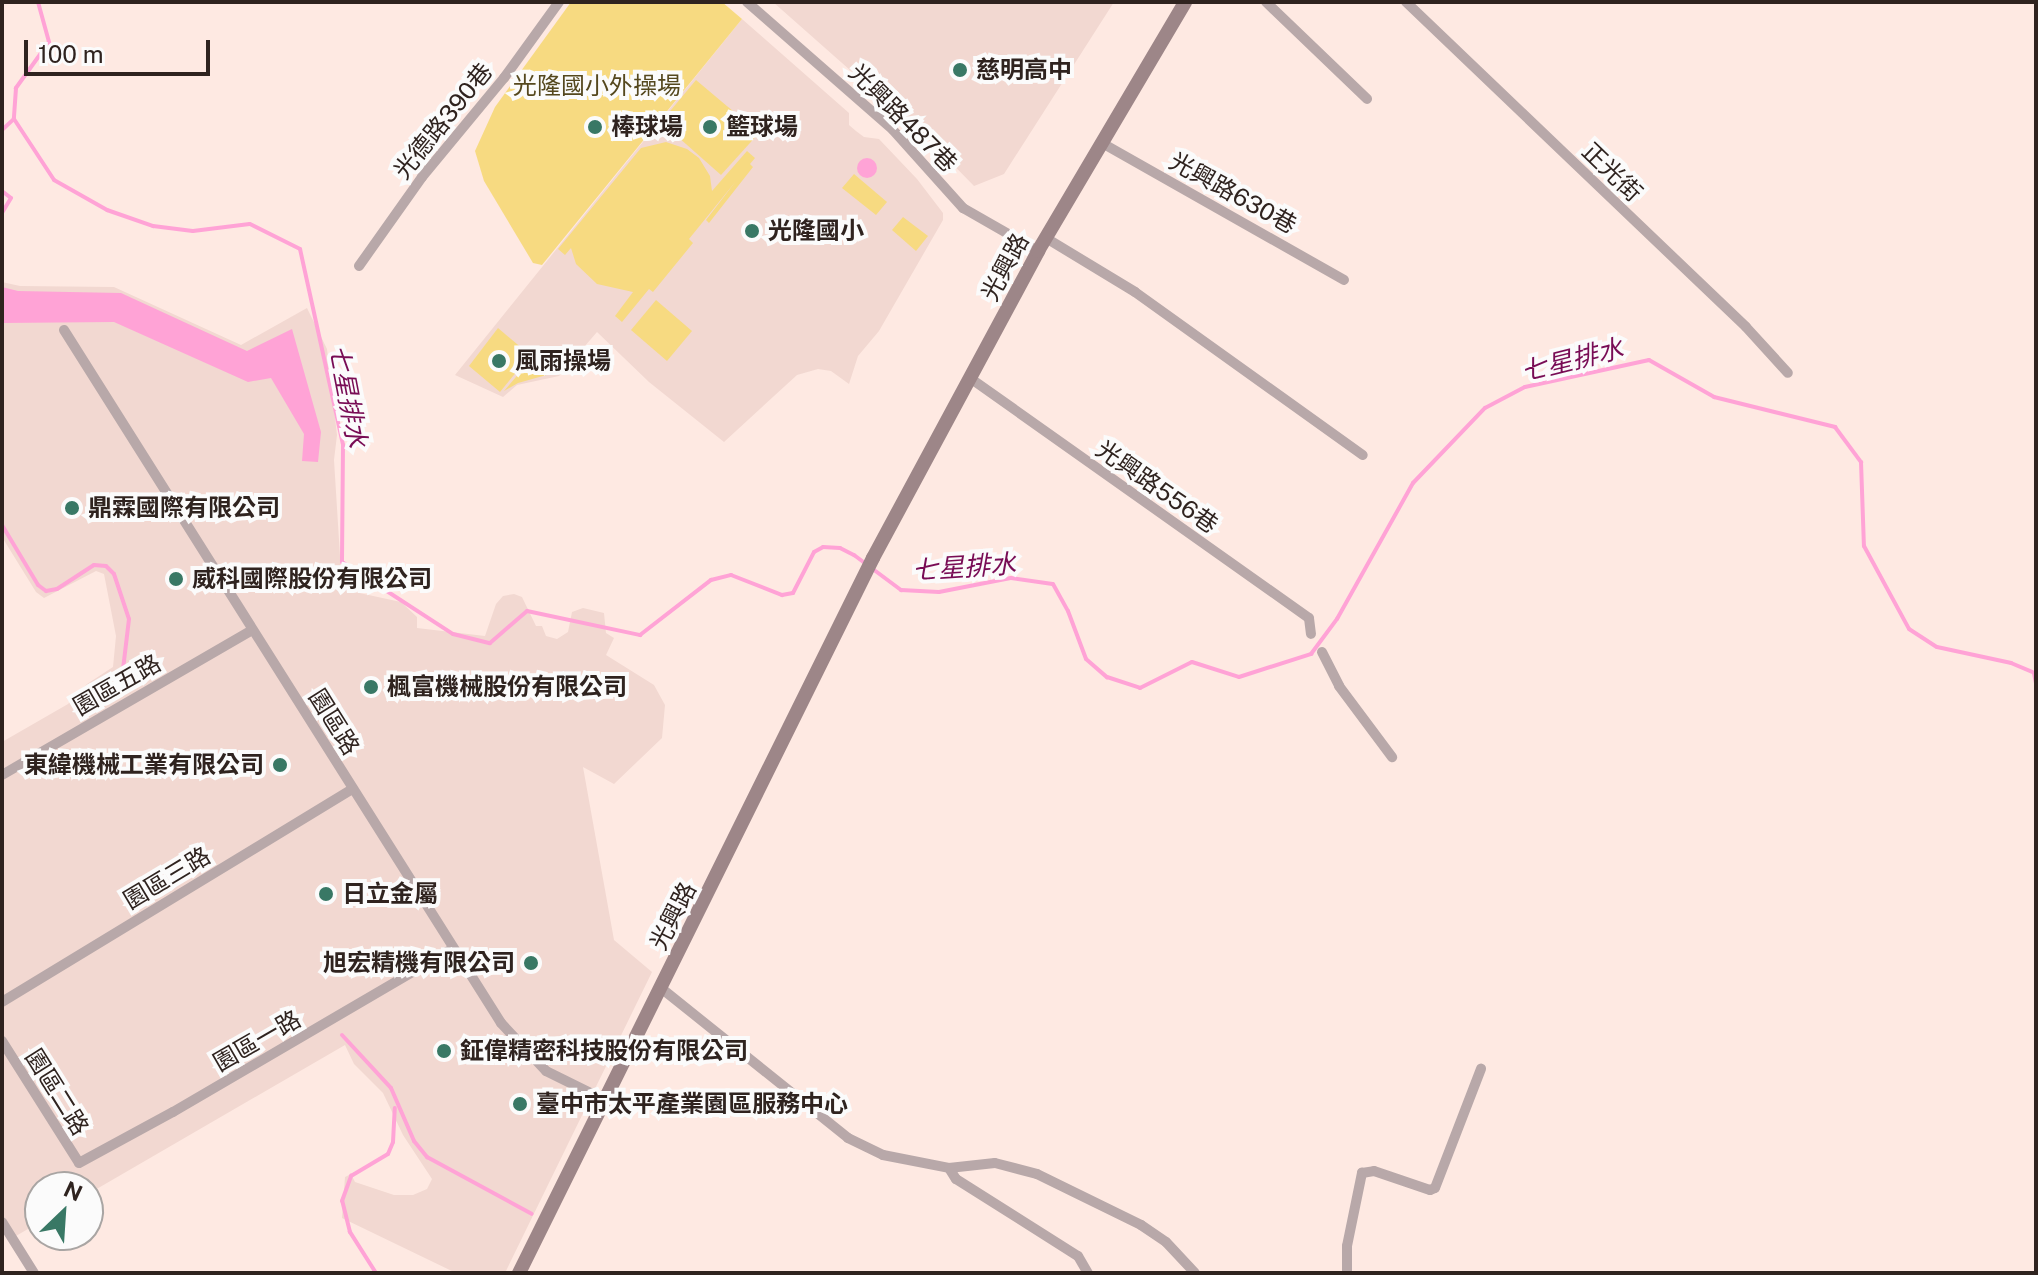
<!DOCTYPE html>
<meta charset="utf-8">
<style>
body{margin:0}
#map{position:relative;width:2038px;height:1275px;overflow:hidden;background:#fee9e2;font-family:"Public Sans","Noto Sans TC",sans-serif}
div>[style]{position:absolute}
.built>*{inset:0;background:#f2d8d1}
.green>*{inset:0;background:#f7da81}
.water>*{inset:0;background:#ffa3d6}
.round{border-radius:50%}
.stream>*{height:4px;margin:-2px;padding:0 2px;transform-origin:2px;border-radius:2px;background:#ffa3d6}
.street>*{height:10px;margin:-5px;padding:0 5px;transform-origin:5px;border-radius:5px;background:#b8a8a9}
.secondary>*{height:14px;margin:-7px;padding:0 7px;transform-origin:7px;border-radius:7px;background:#9d8688}
.dots>*{width:22px;height:22px;translate:-50% -50%;box-sizing:border-box;border:4px solid #fbfbfb;border-radius:50%}
span{translate:-50% -50%;white-space:nowrap;text-align:center;line-height:1.15;-webkit-text-stroke:8px #fbfbfb;paint-order:stroke}
.poi-label{font-size:24px;color:#2f231f;font-weight:700}
.left{translate:0 -50%;text-align:left}
.right{translate:-100% -50%;text-align:right}
.park-label{font-size:24px;color:#55481e}
.street-label{font-size:24px;color:#2f231f}
.water-label{font-size:26px;color:#780c55;font-style:italic}
.frame{position:absolute;inset:0;border:4px solid #2f231f;pointer-events:none}
.north{position:absolute;left:24px;top:1171px;width:80px;height:80px;box-sizing:border-box;background:#fbfbfb;border:2px solid #a9a5a3;border-radius:50%;rotate:25deg;font-size:22px;font-weight:700;line-height:32px;text-align:center;color:#2f231f}
.north::after{content:'';display:block;margin:auto;width:28px;height:36px;background:#397865;clip-path:polygon(50% 0,100% 100%,50% 72%,0 100%)}
.scale{position:absolute;left:24px;top:40px;width:186px;height:36px;box-sizing:border-box;border:4px solid #2f231f;border-top:0;padding-left:10px;font-size:24px;line-height:28px;white-space:nowrap;color:#2f231f;-webkit-text-stroke:6px #fbfbfb;paint-order:stroke}
</style>
<div id="map">
<div class="built">
<i style="clip-path:polygon(773px 2px,1114px 2px,1004px 174px,974px 186px,928px 139px)"></i>
<i style="clip-path:polygon(742px 19px,849px 113px,849px 125px,856px 131px,864px 137px,879px 139px,917px 179px,943px 213px,943px 220px,879px 331px,858px 356px,849px 384px,831px 371px,818px 369px,797px 375px,724px 442px,649px 382px,597px 332px,559px 376px,517px 385px,503px 397px,455px 375px)"></i>
<i style="clip-path:polygon(2px 282px,20px 286px,114px 287px,241px 345px,307px 308px,327px 349px,337px 435px,334px 460px,341px 572px,350px 591px,401px 602px,417px 617px,417px 628px,485px 636px,496px 604px,503px 596px,514px 594px,522px 597px,536px 626px,542px 626px,546px 636px,557px 639px,568px 632px,572px 612px,583px 608px,604px 613px,606px 633px,614px 638px,606px 655px,654px 685px,665px 705px,662px 738px,614px 784px,583px 767px,614px 940px,652px 972px,505px 1273px,456px 1273px,342px 1218px,345px 1177px,351px 1174px,355px 1182px,394px 1195px,413px 1195px,427px 1189px,432px 1179px,403px 1135px,383px 1093px,354px 1064px,345px 1045px,88px 1194px,88px 1187px,40px 1187px,40px 1222px,9px 1240px,2px 1229px,2px 742px,68px 704px,87px 684px,113px 667px,116px 636px,104px 574px,96px 571px,44px 598px,36px 592px,2px 537px)"></i>
</div>
<div class="green">
<i style="clip-path:polygon(571px 2px,722px 2px,742px 19px,542px 265px,533px 263px,484px 181px,475px 151px,495px 107px)"></i>
<i style="clip-path:polygon(696px 80px,759px 133px,721px 175px,661px 122px)"></i>
<i style="clip-path:polygon(666px 142px,687px 149px,699px 158px,710px 176px,712px 191px,747px 151px,755px 158px,750px 164px,753px 167px,709px 223px,706px 220px,736px 181px,689px 239px,693px 243px,653px 292px,649px 289px,622px 322px,615px 316px,633px 292px,597px 284px,576px 264px,571px 248px,565px 255px,558px 249px,641px 148px)"></i>
<i style="clip-path:polygon(854px 174px,887px 202px,876px 215px,842px 188px)"></i>
<i style="clip-path:polygon(903px 217px,928px 236px,916px 251px,892px 230px)"></i>
<i style="clip-path:polygon(656px 300px,692px 331px,667px 361px,631px 330px)"></i>
<i style="clip-path:polygon(498px 328px,530px 355px,500px 392px,469px 366px)"></i>
<i style="clip-path:polygon(534px 356px,551px 370px,550px 374px,518px 383px,504px 391px)"></i>
</div>
<div class="water">
<i class="round" style="left:857px;top:158px;width:20px;height:20px"></i>
<i style="clip-path:polygon(2px 287px,18px 291px,121px 293px,247px 351px,292px 329px,321px 432px,318px 462px,302px 461px,304px 434px,271px 378px,248px 382px,114px 322px,2px 323px)"></i>
</div>
<div class="stream">
<i style="left:38px;top:2px;width:41px;rotate:74.6deg"></i>
<i style="left:49px;top:42px;width:57px;rotate:125.7deg"></i>
<i style="left:16px;top:88px;width:31px;rotate:94deg"></i>
<i style="left:14px;top:119px;width:73px;rotate:56.7deg"></i>
<i style="left:54px;top:180px;width:61px;rotate:29.5deg"></i>
<i style="left:107px;top:210px;width:49px;rotate:19.2deg"></i>
<i style="left:153px;top:226px;width:40px;rotate:7.1deg"></i>
<i style="left:193px;top:231px;width:57px;rotate:-7deg"></i>
<i style="left:250px;top:224px;width:56px;rotate:26.6deg"></i>
<i style="left:300px;top:249px;width:201px;rotate:77.6deg"></i>
<i style="left:343px;top:445px;width:117px;rotate:90.5deg"></i>
<i style="left:342px;top:562px;width:132px;rotate:33deg"></i>
<i style="left:453px;top:634px;width:38px;rotate:14deg"></i>
<i style="left:490px;top:643px;width:49px;rotate:-40.9deg"></i>
<i style="left:527px;top:611px;width:116px;rotate:12deg"></i>
<i style="left:640px;top:635px;width:90px;rotate:-37.8deg"></i>
<i style="left:711px;top:580px;width:21px;rotate:-14deg"></i>
<i style="left:731px;top:575px;width:55px;rotate:21.4deg"></i>
<i style="left:782px;top:595px;width:11px;rotate:-10deg"></i>
<i style="left:793px;top:593px;width:46px;rotate:-62.9deg"></i>
<i style="left:814px;top:552px;width:10px;rotate:-29deg"></i>
<i style="left:823px;top:547px;width:17px;rotate:3deg"></i>
<i style="left:840px;top:548px;width:16px;rotate:27deg"></i>
<i style="left:854px;top:555px;width:59px;rotate:36.7deg"></i>
<i style="left:901px;top:590px;width:38px;rotate:3deg"></i>
<i style="left:939px;top:592px;width:73px;rotate:-11deg"></i>
<i style="left:1011px;top:578px;width:42px;rotate:8.1deg"></i>
<i style="left:1053px;top:584px;width:31px;rotate:61deg"></i>
<i style="left:1068px;top:611px;width:51px;rotate:69.4deg"></i>
<i style="left:1086px;top:659px;width:28px;rotate:41deg"></i>
<i style="left:1107px;top:677px;width:35px;rotate:18deg"></i>
<i style="left:1140px;top:688px;width:58px;rotate:-26.6deg"></i>
<i style="left:1192px;top:662px;width:49px;rotate:17.7deg"></i>
<i style="left:1239px;top:677px;width:76px;rotate:-17.7deg"></i>
<i style="left:1311px;top:654px;width:44px;rotate:-53.4deg"></i>
<i style="left:1337px;top:619px;width:156px;rotate:-60.8deg"></i>
<i style="left:1413px;top:483px;width:104px;rotate:-46.2deg"></i>
<i style="left:1485px;top:408px;width:45px;rotate:-27.7deg"></i>
<i style="left:1525px;top:387px;width:127px;rotate:-12.3deg"></i>
<i style="left:1649px;top:360px;width:75px;rotate:29.6deg"></i>
<i style="left:1714px;top:397px;width:125px;rotate:13.9deg"></i>
<i style="left:1835px;top:427px;width:44px;rotate:53.4deg"></i>
<i style="left:1861px;top:462px;width:84px;rotate:88deg"></i>
<i style="left:1864px;top:546px;width:94px;rotate:61.5deg"></i>
<i style="left:1909px;top:629px;width:33px;rotate:33deg"></i>
<i style="left:1937px;top:647px;width:76px;rotate:12.2deg"></i>
<i style="left:2011px;top:663px;width:25px;rotate:23deg"></i>
<i style="left:2034px;top:673px;width:10px;rotate:79deg"></i>
<i style="left:2px;top:130px;width:16px;rotate:-43deg"></i>
<i style="left:2px;top:191px;width:11px;rotate:38deg"></i>
<i style="left:11px;top:198px;width:17px;rotate:121deg"></i>
<i style="left:2px;top:525px;width:70px;rotate:59deg"></i>
<i style="left:38px;top:585px;width:10px;rotate:37deg"></i>
<i style="left:46px;top:591px;width:11px;rotate:-10deg"></i>
<i style="left:57px;top:589px;width:44px;rotate:-33deg"></i>
<i style="left:94px;top:565px;width:12px;rotate:5deg"></i>
<i style="left:106px;top:566px;width:11px;rotate:45deg"></i>
<i style="left:114px;top:574px;width:47px;rotate:71.6deg"></i>
<i style="left:129px;top:619px;width:77px;rotate:96.8deg"></i>
<i style="left:342px;top:1035px;width:72px;rotate:47.2deg"></i>
<i style="left:391px;top:1088px;width:58px;rotate:66.5deg"></i>
<i style="left:414px;top:1141px;width:21px;rotate:51deg"></i>
<i style="left:427px;top:1157px;width:119px;rotate:28.5deg"></i>
<i style="left:376px;top:1273px;width:49px;rotate:-122.4deg"></i>
<i style="left:350px;top:1232px;width:32px;rotate:-104deg"></i>
<i style="left:342px;top:1201px;width:27px;rotate:-70deg"></i>
<i style="left:351px;top:1176px;width:43px;rotate:-30.7deg"></i>
<i style="left:388px;top:1154px;width:13px;rotate:-67deg"></i>
<i style="left:393px;top:1142px;width:34px;rotate:-87deg"></i>
</div>
<div class="street">
<i style="left:747px;top:2px;width:194px;rotate:41.2deg"></i>
<i style="left:893px;top:130px;width:105px;rotate:48.1deg"></i>
<i style="left:963px;top:208px;width:86px;rotate:29.8deg"></i>
<i style="left:1266px;top:2px;width:140px;rotate:43.8deg"></i>
<i style="left:1406px;top:2px;width:470px;rotate:43.7deg"></i>
<i style="left:1746px;top:327px;width:62px;rotate:47.6deg"></i>
<i style="left:1102px;top:143px;width:278px;rotate:29.5deg"></i>
<i style="left:1046px;top:238px;width:104px;rotate:31.2deg"></i>
<i style="left:1135px;top:292px;width:280px;rotate:35.6deg"></i>
<i style="left:359px;top:266px;width:109px;rotate:-54.7deg"></i>
<i style="left:422px;top:177px;width:129px;rotate:-50.4deg"></i>
<i style="left:504px;top:78px;width:94px;rotate:-54.1deg"></i>
<i style="left:64px;top:330px;width:819px;rotate:57.76deg"></i>
<i style="left:501px;top:1023px;width:66px;rotate:46.8deg"></i>
<i style="left:546px;top:1071px;width:66px;rotate:26.2deg"></i>
<i style="left:970px;top:378px;width:415px;rotate:35.3deg"></i>
<i style="left:1309px;top:618px;width:16px;rotate:83deg"></i>
<i style="left:1322px;top:652px;width:38px;rotate:63deg"></i>
<i style="left:1339px;top:686px;width:89px;rotate:53.3deg"></i>
<i style="left:2px;top:775px;width:289px;rotate:-30.1deg"></i>
<i style="left:661px;top:988px;width:240px;rotate:38.7deg"></i>
<i style="left:848px;top:1138px;width:39px;rotate:26deg"></i>
<i style="left:883px;top:1155px;width:67px;rotate:11.1deg"></i>
<i style="left:949px;top:1168px;width:46px;rotate:-6.2deg"></i>
<i style="left:995px;top:1163px;width:43px;rotate:14.7deg"></i>
<i style="left:1037px;top:1174px;width:116px;rotate:26.1deg"></i>
<i style="left:1141px;top:1225px;width:30px;rotate:34deg"></i>
<i style="left:1166px;top:1242px;width:42px;rotate:46.9deg"></i>
<i style="left:2px;top:1002px;width:410px;rotate:-31.3deg"></i>
<i style="left:2px;top:1041px;width:144px;rotate:57.7deg"></i>
<i style="left:79px;top:1163px;width:107px;rotate:-28.5deg"></i>
<i style="left:173px;top:1112px;width:323px;rotate:-30.3deg"></i>
<i style="left:949px;top:1168px;width:13px;rotate:58deg"></i>
<i style="left:956px;top:1179px;width:144px;rotate:32.3deg"></i>
<i style="left:1078px;top:1256px;width:20px;rotate:60deg"></i>
<i style="left:2px;top:1222px;width:60px;rotate:57.9deg"></i>
<i style="left:1347px;top:1273px;width:27px;rotate:-90deg"></i>
<i style="left:1347px;top:1246px;width:75px;rotate:-78.4deg"></i>
<i style="left:1362px;top:1173px;width:12px;rotate:-9deg"></i>
<i style="left:1374px;top:1171px;width:59px;rotate:18.7deg"></i>
<i style="left:1430px;top:1190px;width:5px;rotate:-22deg"></i>
<i style="left:1435px;top:1188px;width:128px;rotate:-68.9deg"></i>
</div>
<div class="secondary">
<i style="left:519px;top:1273px;width:798px;rotate:-63.66deg"></i>
<i style="left:873px;top:558px;width:349px;rotate:-61.7deg"></i>
<i style="left:1038px;top:251px;width:289px;rotate:-59.4deg"></i>
</div>
<div class="dots">
<i style="left:960px;top:70px;background:#397865"></i>
<i style="left:595px;top:127px;background:#397865"></i>
<i style="left:710px;top:127px;background:#397865"></i>
<i style="left:752px;top:231px;background:#397865"></i>
<i style="left:499px;top:361px;background:#397865"></i>
<i style="left:72px;top:508px;background:#397865"></i>
<i style="left:176px;top:579px;background:#397865"></i>
<i style="left:371px;top:687px;background:#397865"></i>
<i style="left:280px;top:765px;background:#397865"></i>
<i style="left:326px;top:894px;background:#397865"></i>
<i style="left:531px;top:963px;background:#397865"></i>
<i style="left:444px;top:1051px;background:#397865"></i>
<i style="left:520px;top:1104px;background:#397865"></i>
</div>
<div class="poi-label">
<span class="left" style="left:976px;top:70px">慈明高中</span>
<span class="left" style="left:611px;top:127px">棒球場</span>
<span class="left" style="left:726px;top:127px">籃球場</span>
<span class="left" style="left:768px;top:231px">光隆國小</span>
<span class="left" style="left:515px;top:361px">風雨操場</span>
<span class="left" style="left:88px;top:508px">鼎霖國際有限公司</span>
<span class="left" style="left:192px;top:579px">威科國際股份有限公司</span>
<span class="left" style="left:387px;top:687px">楓富機械股份有限公司</span>
<span class="right" style="left:264px;top:765px">東緯機械工業有限公司</span>
<span class="left" style="left:342px;top:894px">日立金屬</span>
<span class="right" style="left:515px;top:963px">旭宏精機有限公司</span>
<span class="left" style="left:460px;top:1051px">鉦偉精密科技股份有限公司</span>
<span class="left" style="left:536px;top:1104px">臺中市太平產業園區服務中心</span>
</div>
<div class="park-label">
<span style="left:597px;top:86px">光隆國小外操場</span>
</div>
<div class="street-label">
<span style="left:903px;top:118px;rotate:45deg">光興路487巷</span>
<span style="left:443px;top:121px;rotate:-51deg">光德路390巷</span>
<span style="left:1612px;top:172px;rotate:44deg">正光街</span>
<span style="left:1233px;top:193px;rotate:29deg">光興路630巷</span>
<span style="left:1005px;top:267px;rotate:-62deg">光興路</span>
<span style="left:1157px;top:487px;rotate:35deg">光興路556巷</span>
<span style="left:117px;top:685px;rotate:-30deg">園區五路</span>
<span style="left:334px;top:722px;rotate:58deg">園區路</span>
<span style="left:167px;top:878px;rotate:-31deg">園區三路</span>
<span style="left:673px;top:916px;rotate:-63deg">光興路</span>
<span style="left:257px;top:1041px;rotate:-30deg">園區一路</span>
<span style="left:57px;top:1092px;rotate:58deg">園區二路</span>
</div>
<div class="water-label">
<span style="left:1572px;top:360px;rotate:-14deg">七星排水</span>
<span style="left:348px;top:396px;rotate:79deg">七星排水</span>
<span style="left:964px;top:567px;rotate:-4deg">七星排水</span>
</div>
<div class="frame"></div>
<div class="north">N</div>
<div class="scale">100 m</div>
</div>
